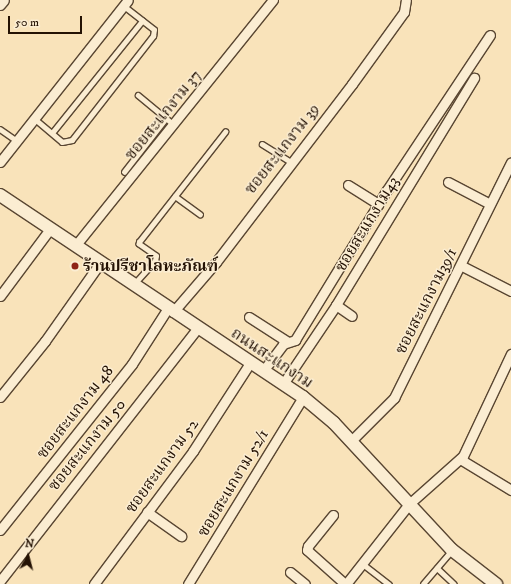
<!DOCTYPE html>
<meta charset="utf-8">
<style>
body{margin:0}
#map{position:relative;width:511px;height:584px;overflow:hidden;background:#f9e3ba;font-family:"IM FELL DW Pica","Noto Serif Thai",serif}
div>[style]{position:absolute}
.roads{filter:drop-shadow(1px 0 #594632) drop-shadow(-1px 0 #594632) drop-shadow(0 1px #594632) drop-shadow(0 -1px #594632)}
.service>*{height:4.5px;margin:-2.25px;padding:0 2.25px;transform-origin:2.25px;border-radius:2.25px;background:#fbedd2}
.minor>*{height:9px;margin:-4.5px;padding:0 4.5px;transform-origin:4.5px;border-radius:4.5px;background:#fbedd2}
.tertiary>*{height:12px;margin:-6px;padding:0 6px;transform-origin:6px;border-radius:6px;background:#fbedd2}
.dots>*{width:11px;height:11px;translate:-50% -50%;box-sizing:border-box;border:2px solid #fbedd2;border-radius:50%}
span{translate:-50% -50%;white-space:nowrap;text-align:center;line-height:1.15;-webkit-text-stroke:3px #fbedd2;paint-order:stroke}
.street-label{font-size:16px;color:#241204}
.poi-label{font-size:16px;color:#241204;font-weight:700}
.left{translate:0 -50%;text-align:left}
.north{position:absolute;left:8px;top:536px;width:40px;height:40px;-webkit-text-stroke:3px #fbedd2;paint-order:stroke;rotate:7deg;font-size:11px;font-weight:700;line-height:16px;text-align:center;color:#241204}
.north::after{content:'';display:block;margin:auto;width:14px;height:18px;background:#241204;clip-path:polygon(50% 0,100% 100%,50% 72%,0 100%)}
.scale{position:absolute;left:8px;top:16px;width:74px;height:18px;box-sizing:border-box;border:2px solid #241204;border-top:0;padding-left:5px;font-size:12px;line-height:14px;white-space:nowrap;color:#241204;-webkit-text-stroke:3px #fbedd2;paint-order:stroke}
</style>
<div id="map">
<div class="roads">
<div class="service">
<i style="left:138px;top:95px;width:45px;rotate:39.6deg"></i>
<i style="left:35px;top:119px;width:35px;rotate:40deg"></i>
<i style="left:62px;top:142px;width:10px;rotate:-11deg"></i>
<i style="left:72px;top:140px;width:132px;rotate:-52.1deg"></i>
<i style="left:153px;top:36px;width:6px;rotate:-81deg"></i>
<i style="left:154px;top:30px;width:39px;rotate:-142deg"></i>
<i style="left:0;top:129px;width:21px;rotate:35deg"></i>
<i style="left:52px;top:133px;width:144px;rotate:-51.2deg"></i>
<i style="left:262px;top:144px;width:34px;rotate:32deg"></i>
<i style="left:124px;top:172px;width:68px;rotate:-52.1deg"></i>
<i style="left:175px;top:196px;width:31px;rotate:36deg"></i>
<i style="left:135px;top:283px;width:30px;rotate:-48deg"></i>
<i style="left:155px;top:261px;width:5px;rotate:-79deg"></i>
<i style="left:156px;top:256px;width:21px;rotate:-145deg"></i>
<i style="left:139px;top:244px;width:2px;rotate:-90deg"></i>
<i style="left:139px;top:242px;width:140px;rotate:-52deg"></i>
<i style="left:363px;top:564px;width:33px;rotate:38deg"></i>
<i style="left:437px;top:568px;width:23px;rotate:43deg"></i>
<i style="left:423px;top:584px;width:45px;rotate:-49.5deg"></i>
</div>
<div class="minor">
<i style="left:0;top:5px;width:6px;rotate:-51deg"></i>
<i style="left:0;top:162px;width:206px;rotate:-51.7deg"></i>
<i style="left:448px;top:182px;width:47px;rotate:27.6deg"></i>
<i style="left:348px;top:185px;width:36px;rotate:32deg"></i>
<i style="left:75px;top:246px;width:316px;rotate:-51.2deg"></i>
<i style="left:462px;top:266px;width:55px;rotate:27deg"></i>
<i style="left:0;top:296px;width:84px;rotate:-53.3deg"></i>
<i style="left:336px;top:305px;width:19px;rotate:35deg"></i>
<i style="left:173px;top:312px;width:66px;rotate:-49.3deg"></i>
<i style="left:216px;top:262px;width:224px;rotate:-52.6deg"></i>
<i style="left:352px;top:84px;width:89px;rotate:-54.2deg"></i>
<i style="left:404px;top:12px;width:12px;rotate:-81deg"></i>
<i style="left:249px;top:317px;width:46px;rotate:32.7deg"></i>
<i style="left:263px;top:371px;width:34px;rotate:-53deg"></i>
<i style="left:283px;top:344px;width:13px;rotate:-18deg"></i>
<i style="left:295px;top:340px;width:176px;rotate:-58.5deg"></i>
<i style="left:387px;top:190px;width:186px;rotate:-56.4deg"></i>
<i style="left:283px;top:384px;width:95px;rotate:-56.1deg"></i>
<i style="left:336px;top:305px;width:266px;rotate:-58.7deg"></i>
<i style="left:0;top:397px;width:72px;rotate:-51.2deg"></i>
<i style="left:45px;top:341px;width:95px;rotate:-54.8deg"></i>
<i style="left:351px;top:441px;width:61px;rotate:-45deg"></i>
<i style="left:394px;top:398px;width:263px;rotate:-63.6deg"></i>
<i style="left:460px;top:459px;width:60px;rotate:31.3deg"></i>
<i style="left:147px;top:512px;width:42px;rotate:35.2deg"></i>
<i style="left:333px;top:515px;width:40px;rotate:129deg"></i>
<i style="left:308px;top:546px;width:4px;rotate:104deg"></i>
<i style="left:307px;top:550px;width:51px;rotate:41.8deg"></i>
<i style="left:0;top:530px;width:212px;rotate:-51.5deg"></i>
<i style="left:132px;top:364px;width:67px;rotate:-57.3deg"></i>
<i style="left:290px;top:572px;width:19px;rotate:39deg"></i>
<i style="left:0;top:581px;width:321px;rotate:-52deg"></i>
<i style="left:94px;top:584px;width:166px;rotate:-53.3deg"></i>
<i style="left:193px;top:451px;width:105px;rotate:-57.1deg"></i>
<i style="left:188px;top:584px;width:220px;rotate:-58.4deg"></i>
<i style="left:346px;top:584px;width:102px;rotate:-51.8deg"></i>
<i style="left:409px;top:504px;width:72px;rotate:-41.6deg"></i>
<i style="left:463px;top:456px;width:113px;rotate:-64.8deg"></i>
</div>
<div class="tertiary">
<i style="left:0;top:195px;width:364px;rotate:33.7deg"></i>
<i style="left:303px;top:397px;width:40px;rotate:40deg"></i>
<i style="left:334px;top:423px;width:173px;rotate:47.1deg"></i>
<i style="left:452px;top:550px;width:56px;rotate:37.7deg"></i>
</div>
</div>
<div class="dots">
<i style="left:75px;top:266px;background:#8f2418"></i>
</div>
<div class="street-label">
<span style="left:163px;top:115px;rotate:-51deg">ซอยสะแกงาม 37</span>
<span style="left:282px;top:149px;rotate:-52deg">ซอยสะแกงาม 39</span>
<span style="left:367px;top:224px;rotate:-59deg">ซอยสะแกงาม43</span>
<span style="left:426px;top:301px;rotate:-63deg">ซอยสะแกงาม39/1</span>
<span style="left:272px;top:358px;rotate:34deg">ถนนสะแกงาม</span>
<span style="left:75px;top:412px;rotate:-52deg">ซอยสะแกงาม 48</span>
<span style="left:87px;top:445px;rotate:-51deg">ซอยสะแกงาม 50</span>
<span style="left:162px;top:466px;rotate:-54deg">ซอยสะแกงาม 52</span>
<span style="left:233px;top:483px;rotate:-59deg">ซอยสะแกงาม 52/1</span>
</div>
<div class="poi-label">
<span class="left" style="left:83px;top:266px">ร้านปรีชาโลหะภัณฑ์</span>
</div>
<div class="north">N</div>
<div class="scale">50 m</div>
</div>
